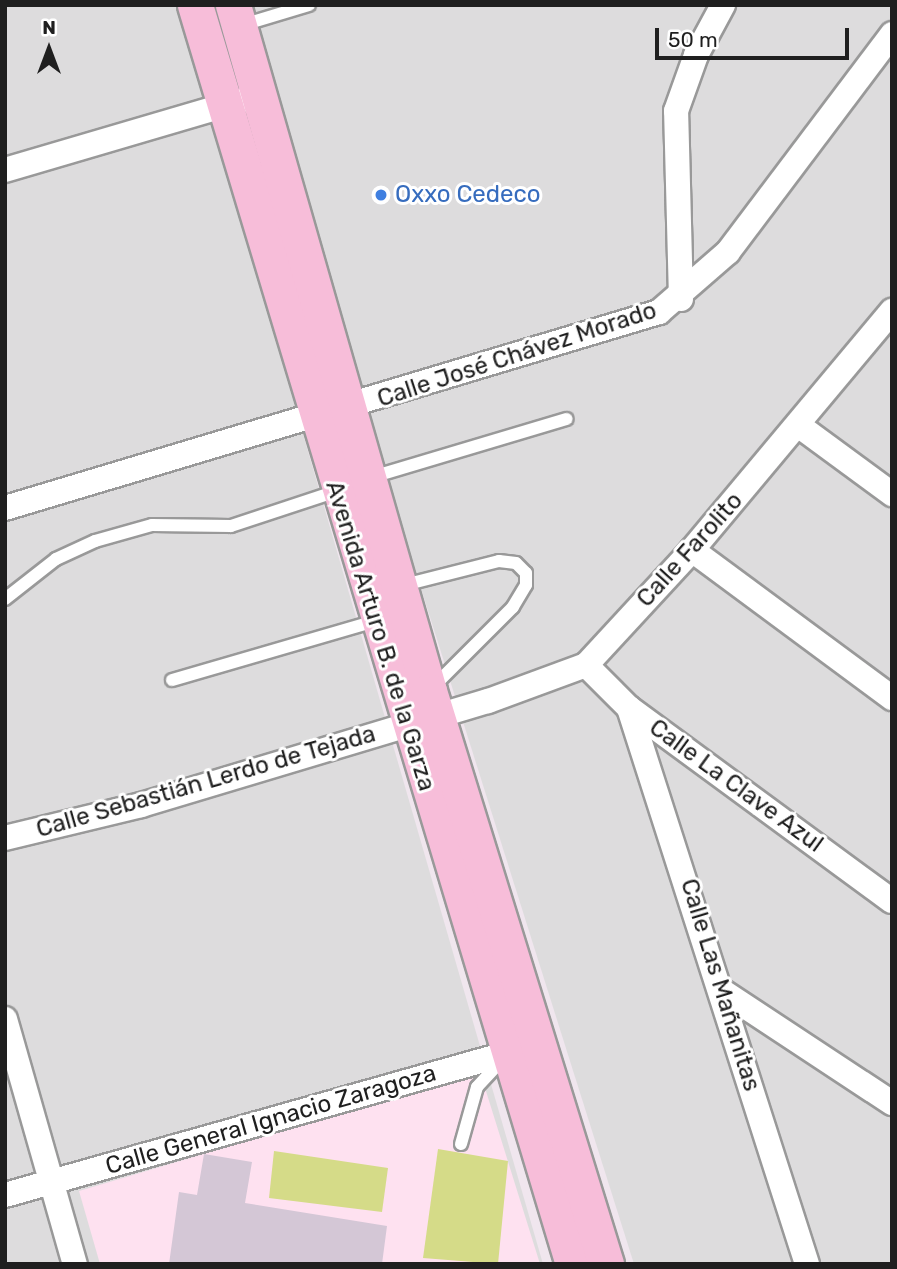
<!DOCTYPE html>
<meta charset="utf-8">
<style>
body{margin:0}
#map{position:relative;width:897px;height:1269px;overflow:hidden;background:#f0e6ee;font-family:Rubik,sans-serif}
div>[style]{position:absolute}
.residential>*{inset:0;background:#dddcdd}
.education>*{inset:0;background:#fee1f0}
.pitch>*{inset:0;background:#d5db88}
.building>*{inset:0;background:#d4c7d6}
.roads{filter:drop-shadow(2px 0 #999) drop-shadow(-2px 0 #999) drop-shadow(0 2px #999) drop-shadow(0 -2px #999)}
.lane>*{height:12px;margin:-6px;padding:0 6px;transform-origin:6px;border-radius:6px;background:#fff}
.street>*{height:24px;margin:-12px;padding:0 12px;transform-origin:12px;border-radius:12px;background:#fff}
.secondary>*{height:35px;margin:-17.5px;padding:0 17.5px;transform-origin:17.5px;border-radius:17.5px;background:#f7bdd9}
.dots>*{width:19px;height:19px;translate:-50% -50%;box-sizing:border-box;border:4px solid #fff;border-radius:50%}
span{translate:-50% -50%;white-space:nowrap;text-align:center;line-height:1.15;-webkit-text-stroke:6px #fff;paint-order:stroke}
.shop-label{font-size:24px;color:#366cbe}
.left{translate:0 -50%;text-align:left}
.street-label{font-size:24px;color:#1f1f1f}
.frame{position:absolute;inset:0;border:7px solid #1f1f1f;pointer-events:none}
.north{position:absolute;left:14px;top:14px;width:70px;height:70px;-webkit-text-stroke:5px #fff;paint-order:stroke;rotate:0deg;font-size:19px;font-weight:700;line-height:28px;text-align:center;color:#1f1f1f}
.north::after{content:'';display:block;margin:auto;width:24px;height:32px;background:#1f1f1f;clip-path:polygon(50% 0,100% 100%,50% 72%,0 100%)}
.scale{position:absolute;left:655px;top:28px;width:194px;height:32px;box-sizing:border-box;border:4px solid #1f1f1f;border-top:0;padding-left:9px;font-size:21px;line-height:24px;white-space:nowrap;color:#1f1f1f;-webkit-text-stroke:5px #fff;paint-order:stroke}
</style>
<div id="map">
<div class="residential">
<i style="clip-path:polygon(5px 5px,179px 5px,543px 1264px,5px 1264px)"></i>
<i style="clip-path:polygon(237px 5px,892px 5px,892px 1264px,634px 1264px)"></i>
</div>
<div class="education">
<i style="clip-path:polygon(480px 1072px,540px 1264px,100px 1264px,79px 1191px)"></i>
</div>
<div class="pitch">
<i style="clip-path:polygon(438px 1149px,508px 1161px,498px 1264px,423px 1258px)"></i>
<i style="clip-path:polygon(274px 1151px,388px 1168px,382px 1212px,269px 1198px)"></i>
</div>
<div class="building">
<i style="clip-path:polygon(204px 1154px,252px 1162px,245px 1203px,387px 1226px,382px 1264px,169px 1264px,179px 1192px,197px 1195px)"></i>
</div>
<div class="roads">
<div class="lane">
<i style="left:239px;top:26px;width:73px;rotate:-16.7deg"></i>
<i style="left:372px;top:477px;width:203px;rotate:-16.6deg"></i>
<i style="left:400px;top:586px;width:102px;rotate:-14.2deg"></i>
<i style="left:499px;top:561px;width:17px;rotate:7deg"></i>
<i style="left:516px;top:563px;width:14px;rotate:45deg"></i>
<i style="left:526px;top:573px;width:12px;rotate:90deg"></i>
<i style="left:526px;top:585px;width:26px;rotate:121deg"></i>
<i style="left:513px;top:607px;width:115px;rotate:135deg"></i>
<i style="left:5px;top:599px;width:65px;rotate:-38.1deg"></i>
<i style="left:56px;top:559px;width:43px;rotate:-24.8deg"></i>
<i style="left:95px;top:541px;width:59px;rotate:-15.7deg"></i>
<i style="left:152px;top:525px;width:79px;rotate:0.7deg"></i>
<i style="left:231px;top:526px;width:112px;rotate:-18.3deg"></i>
<i style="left:172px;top:680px;width:211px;rotate:-16.2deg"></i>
<i style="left:461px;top:1144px;width:59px;rotate:-74.3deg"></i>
<i style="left:477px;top:1087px;width:37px;rotate:-47deg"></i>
</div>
<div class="street">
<i style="left:5px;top:170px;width:245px;rotate:-16.4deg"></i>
<i style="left:681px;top:299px;width:188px;rotate:-91.5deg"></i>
<i style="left:676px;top:111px;width:59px;rotate:-70.3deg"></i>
<i style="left:696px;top:55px;width:57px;rotate:-61.6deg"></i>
<i style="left:798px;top:425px;width:117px;rotate:36.3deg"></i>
<i style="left:5px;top:508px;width:683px;rotate:-16.68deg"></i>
<i style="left:659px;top:312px;width:91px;rotate:-41deg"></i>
<i style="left:728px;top:252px;width:273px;rotate:-53deg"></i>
<i style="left:692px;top:550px;width:249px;rotate:36.5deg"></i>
<i style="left:586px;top:665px;width:61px;rotate:45deg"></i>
<i style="left:629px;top:708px;width:326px;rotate:36.3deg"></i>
<i style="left:629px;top:708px;width:584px;rotate:72.25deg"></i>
<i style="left:5px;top:838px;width:140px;rotate:-13.6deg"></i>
<i style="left:141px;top:805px;width:362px;rotate:-16.7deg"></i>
<i style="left:488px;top:701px;width:104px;rotate:-20.2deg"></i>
<i style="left:586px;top:665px;width:156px;rotate:-47.3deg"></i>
<i style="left:692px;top:550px;width:312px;rotate:-50.1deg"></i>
<i style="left:722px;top:991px;width:204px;rotate:33.4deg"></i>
<i style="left:5px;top:1019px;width:255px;rotate:74.1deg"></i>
<i style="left:5px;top:1195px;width:538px;rotate:-15.74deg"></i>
</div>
<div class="secondary">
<i style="left:195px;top:5px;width:1315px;rotate:73.29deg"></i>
<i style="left:233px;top:5px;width:713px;rotate:74.05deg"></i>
<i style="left:429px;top:691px;width:600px;rotate:72.83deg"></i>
</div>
</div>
<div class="dots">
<i style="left:381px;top:195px;background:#3f7fe0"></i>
</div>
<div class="shop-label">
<span class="left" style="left:395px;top:195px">Oxxo Cedeco</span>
</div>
<div class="street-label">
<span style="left:517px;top:355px;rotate:-18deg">Calle José Chávez Morado</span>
<span style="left:690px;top:550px;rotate:-48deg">Calle Farolito</span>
<span style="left:380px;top:636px;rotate:73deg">Avenida Arturo B. de la Garza</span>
<span style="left:206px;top:782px;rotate:-16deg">Calle Sebastián Lerdo de Tejada</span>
<span style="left:736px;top:786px;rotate:36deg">Calle La Clave Azul</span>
<span style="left:720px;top:985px;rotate:73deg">Calle Las Mañanitas</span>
<span style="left:271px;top:1120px;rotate:-16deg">Calle General Ignacio Zaragoza</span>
</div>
<div class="frame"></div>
<div class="north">N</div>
<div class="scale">50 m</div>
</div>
